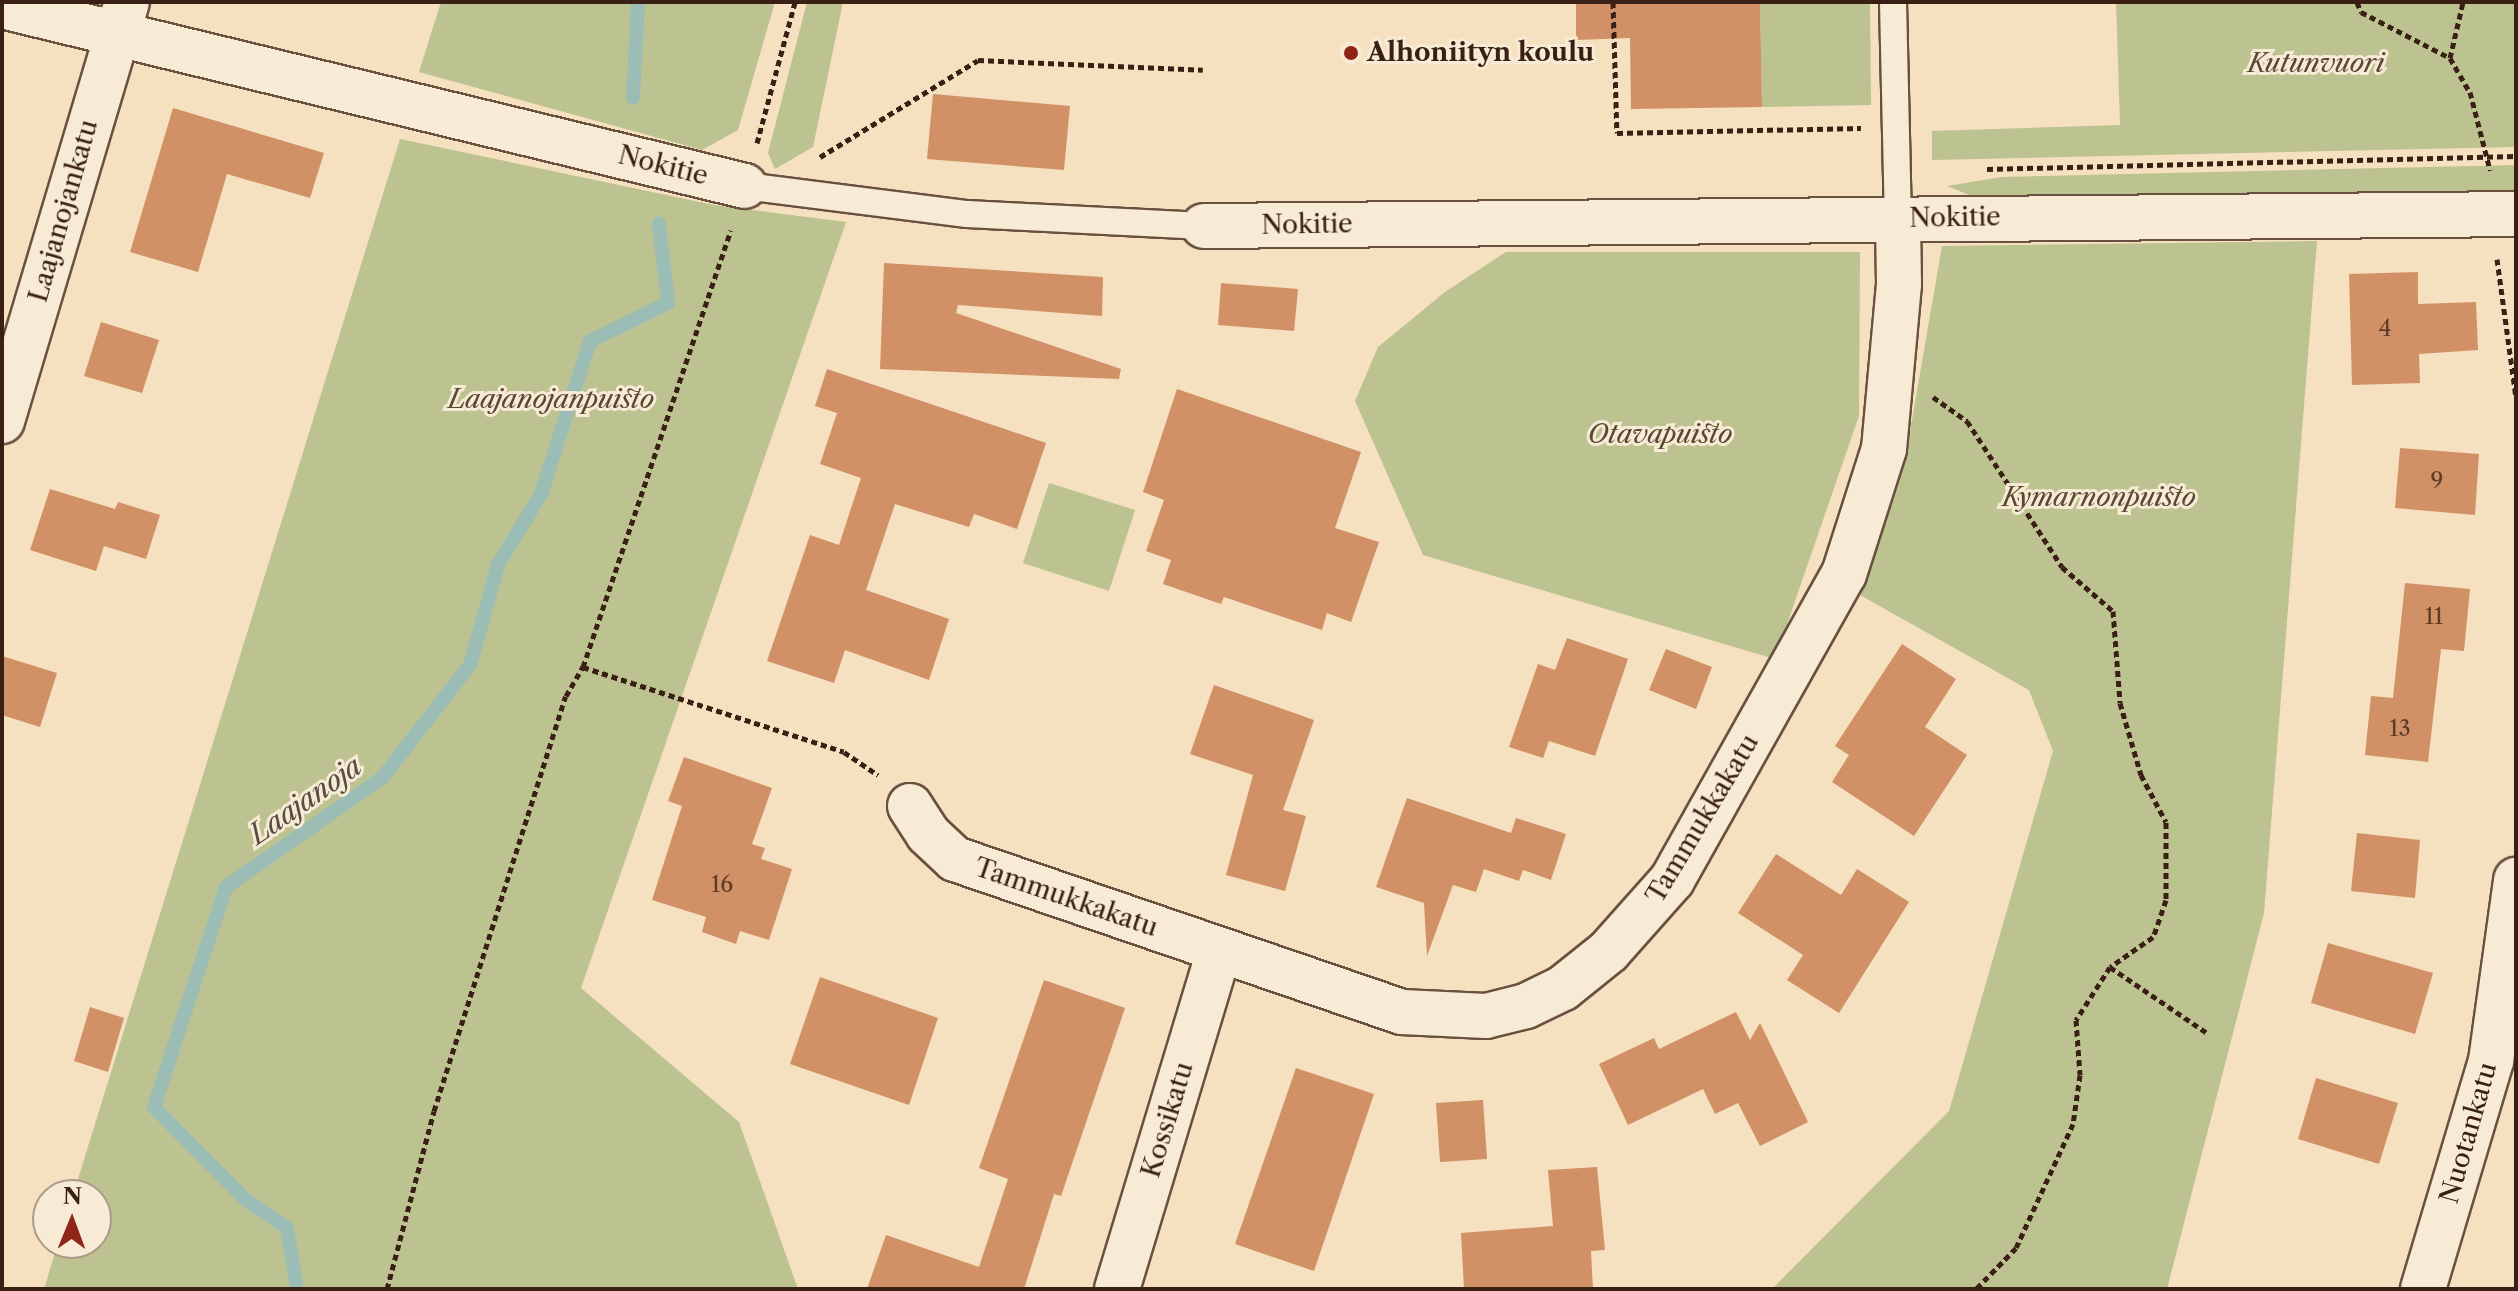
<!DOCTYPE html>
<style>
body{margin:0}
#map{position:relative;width:2518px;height:1291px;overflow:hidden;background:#f5e0bf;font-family:"Libre Caslon Text",serif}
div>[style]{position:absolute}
.green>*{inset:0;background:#bdc291}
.stream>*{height:14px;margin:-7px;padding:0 7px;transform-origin:7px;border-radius:7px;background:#9cbdb5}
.building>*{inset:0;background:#d19065}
.path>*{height:5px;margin-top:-2.5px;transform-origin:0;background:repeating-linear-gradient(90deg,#3a2014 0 6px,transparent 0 10px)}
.roads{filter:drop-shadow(2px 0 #69503f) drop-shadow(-2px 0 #69503f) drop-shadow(0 2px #69503f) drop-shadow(0 -2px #69503f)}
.service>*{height:26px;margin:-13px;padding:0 13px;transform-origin:13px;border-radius:13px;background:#f8ebd5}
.minor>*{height:44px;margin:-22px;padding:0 22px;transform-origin:22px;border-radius:22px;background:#f8ebd5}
.tertiary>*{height:44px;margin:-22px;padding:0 22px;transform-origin:22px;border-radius:22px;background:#f8ebd5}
.dots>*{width:22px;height:22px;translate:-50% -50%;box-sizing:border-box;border:4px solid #f8ebd5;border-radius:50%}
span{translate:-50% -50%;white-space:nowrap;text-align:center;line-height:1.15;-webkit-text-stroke:6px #f8ebd5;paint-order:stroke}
.number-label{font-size:22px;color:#603c28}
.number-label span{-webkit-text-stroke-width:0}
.poi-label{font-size:26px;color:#3a2014;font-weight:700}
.left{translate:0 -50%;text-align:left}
.park-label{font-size:26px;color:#5b4833;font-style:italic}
.street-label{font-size:26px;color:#3a2014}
.water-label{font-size:28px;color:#574f44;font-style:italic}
.frame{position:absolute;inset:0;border:4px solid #3a2014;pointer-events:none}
.north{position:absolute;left:32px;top:1179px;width:80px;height:80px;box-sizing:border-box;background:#f8ebd5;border:2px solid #ac9a88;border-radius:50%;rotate:1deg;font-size:22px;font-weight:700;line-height:32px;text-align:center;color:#3a2014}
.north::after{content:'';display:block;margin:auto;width:28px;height:36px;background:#8f2418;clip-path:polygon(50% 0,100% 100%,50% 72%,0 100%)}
</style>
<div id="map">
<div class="green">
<i style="clip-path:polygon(441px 2px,775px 2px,738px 130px,702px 150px,419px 72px)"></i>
<i style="clip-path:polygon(807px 2px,843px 2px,813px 147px,775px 169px,768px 153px)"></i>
<i style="clip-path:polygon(1760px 2px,1870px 2px,1871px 105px,1762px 107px)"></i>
<i style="clip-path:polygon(2116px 2px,2516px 2px,2516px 147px,1932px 160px,1932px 131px,2120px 125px)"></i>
<i style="clip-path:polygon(400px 139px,714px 205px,846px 222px,581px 988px,739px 1122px,798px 1289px,44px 1289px,58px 1243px,96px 1243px,96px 1195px,73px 1195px)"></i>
<i style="clip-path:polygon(2516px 165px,2516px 193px,1984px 201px,1947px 186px,2001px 177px)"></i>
<i style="clip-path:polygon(2317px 241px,2264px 913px,2167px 1289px,1772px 1289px,1949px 1111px,2053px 751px,2029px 690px,1860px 595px,1907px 449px,1942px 246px)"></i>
<i style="clip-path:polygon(1506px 252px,1860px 252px,1859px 416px,1775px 659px,1423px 555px,1355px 401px,1378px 347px,1445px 292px)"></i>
<i style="clip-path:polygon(1049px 483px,1135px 510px,1109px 591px,1023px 563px)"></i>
</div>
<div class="stream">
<i style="left:633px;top:98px;width:96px;rotate:-87deg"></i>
<i style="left:297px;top:1289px;width:62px;rotate:-99.3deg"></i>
<i style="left:287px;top:1228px;width:50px;rotate:-145.7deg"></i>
<i style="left:246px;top:1200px;width:131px;rotate:-134.7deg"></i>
<i style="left:154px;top:1107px;width:231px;rotate:-71.9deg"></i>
<i style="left:226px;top:887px;width:192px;rotate:-35deg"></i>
<i style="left:383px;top:777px;width:142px;rotate:-52.2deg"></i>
<i style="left:470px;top:665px;width:104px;rotate:-74.4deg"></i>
<i style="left:498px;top:565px;width:83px;rotate:-58.8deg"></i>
<i style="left:541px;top:494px;width:161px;rotate:-72.2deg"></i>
<i style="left:590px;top:341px;width:87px;rotate:-26deg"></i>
<i style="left:668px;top:303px;width:80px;rotate:-96.5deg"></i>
</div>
<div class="building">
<i style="clip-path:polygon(1576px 2px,1760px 2px,1762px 107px,1631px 109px,1630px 38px,1576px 40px)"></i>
<i style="clip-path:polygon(933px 94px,1070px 106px,1064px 170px,927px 159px)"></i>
<i style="clip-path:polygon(173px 108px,324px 153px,310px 198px,227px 174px,198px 272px,130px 252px)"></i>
<i style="clip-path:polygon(884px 263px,1103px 277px,1102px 316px,958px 305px,956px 313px,1121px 369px,1119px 379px,880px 369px)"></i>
<i style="clip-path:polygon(2418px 272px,2418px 304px,2476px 302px,2478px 350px,2419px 354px,2420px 383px,2352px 385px,2349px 274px)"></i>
<i style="clip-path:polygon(1221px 283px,1298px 289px,1294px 331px,1218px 325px)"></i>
<i style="clip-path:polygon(101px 322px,159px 340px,142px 393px,84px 376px)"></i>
<i style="clip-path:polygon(827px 369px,1046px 443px,1017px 529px,974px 514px,969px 527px,895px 504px,866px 590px,949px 619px,929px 680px,845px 650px,834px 683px,767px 661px,810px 535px,839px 545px,861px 478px,820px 464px,837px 413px,815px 406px)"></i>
<i style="clip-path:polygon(1177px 389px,1361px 452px,1335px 528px,1379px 542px,1351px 622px,1327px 613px,1322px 630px,1224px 597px,1221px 604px,1163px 584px,1171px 560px,1146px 551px,1164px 500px,1143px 492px)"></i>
<i style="clip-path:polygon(2400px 448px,2479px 454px,2475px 515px,2395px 508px)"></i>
<i style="clip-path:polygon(50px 489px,115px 509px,118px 502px,160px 515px,146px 559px,104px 546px,96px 571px,30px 550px)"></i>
<i style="clip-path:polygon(2405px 583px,2470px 589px,2464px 651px,2441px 649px,2428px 762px,2365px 755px,2371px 696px,2393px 698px)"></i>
<i style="clip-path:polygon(1567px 638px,1628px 659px,1595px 756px,1549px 741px,1543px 758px,1509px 747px,1538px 664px,1555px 670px)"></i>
<i style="clip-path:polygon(1902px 644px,1956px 679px,1925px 727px,1967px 755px,1914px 836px,1832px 782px,1849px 755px,1835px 746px)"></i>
<i style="clip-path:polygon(1666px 649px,1712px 667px,1696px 709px,1649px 690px)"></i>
<i style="clip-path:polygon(2px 656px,57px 673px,40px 727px,2px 715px)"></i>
<i style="clip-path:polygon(1214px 685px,1314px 720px,1283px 810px,1306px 816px,1285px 891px,1226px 875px,1253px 775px,1190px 754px)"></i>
<i style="clip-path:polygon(684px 757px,772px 788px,752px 844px,765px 848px,761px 859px,792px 869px,769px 940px,740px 931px,736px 944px,702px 932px,706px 917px,652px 900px,682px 806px,668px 801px)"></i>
<i style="clip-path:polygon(1407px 798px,1511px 833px,1516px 818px,1566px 834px,1551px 880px,1523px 870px,1519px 881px,1484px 869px,1476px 892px,1453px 885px,1427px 956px,1424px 903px,1376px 887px)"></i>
<i style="clip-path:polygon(2357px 833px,2420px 840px,2415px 898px,2351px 891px)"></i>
<i style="clip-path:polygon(1776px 854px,1841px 895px,1857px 869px,1909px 902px,1839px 1013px,1787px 980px,1803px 955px,1738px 913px)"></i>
<i style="clip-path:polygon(2328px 943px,2433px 973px,2415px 1034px,2311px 1003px)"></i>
<i style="clip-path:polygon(820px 977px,938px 1018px,909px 1105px,790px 1064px)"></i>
<i style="clip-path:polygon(1044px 980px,1125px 1008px,1061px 1196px,1054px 1194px,1024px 1289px,867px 1289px,886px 1235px,979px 1267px,1008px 1179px,979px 1168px)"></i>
<i style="clip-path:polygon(90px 1007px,124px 1018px,108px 1072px,74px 1061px)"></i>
<i style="clip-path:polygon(1736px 1012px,1750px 1040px,1760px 1023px,1808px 1122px,1760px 1146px,1738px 1103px,1715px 1114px,1703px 1089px,1628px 1125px,1599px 1064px,1654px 1038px,1659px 1049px)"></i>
<i style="clip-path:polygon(1296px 1068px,1374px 1094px,1314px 1271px,1235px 1244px)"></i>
<i style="clip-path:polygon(2316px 1078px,2398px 1103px,2379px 1164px,2298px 1139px)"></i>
<i style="clip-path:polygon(1483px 1100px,1487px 1159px,1440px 1162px,1436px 1103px)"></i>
<i style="clip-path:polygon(1597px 1167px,1605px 1250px,1591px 1251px,1593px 1289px,1464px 1289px,1461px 1233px,1553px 1226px,1548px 1170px)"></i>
</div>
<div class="path">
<i style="left:1613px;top:2px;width:131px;rotate:88.3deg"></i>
<i style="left:1617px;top:133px;width:244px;rotate:-1.2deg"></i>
<i style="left:2357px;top:2px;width:11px;rotate:68deg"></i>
<i style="left:2361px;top:12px;width:100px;rotate:27.3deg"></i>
<i style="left:2450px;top:58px;width:39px;rotate:60deg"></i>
<i style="left:2470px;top:92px;width:81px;rotate:75.6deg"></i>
<i style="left:2450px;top:58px;width:57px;rotate:-76.9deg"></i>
<i style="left:757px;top:143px;width:146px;rotate:-74.9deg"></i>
<i style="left:820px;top:157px;width:185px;rotate:-31.5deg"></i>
<i style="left:978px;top:60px;width:225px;rotate:2.5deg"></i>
<i style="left:1987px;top:169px;width:529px;rotate:-1.41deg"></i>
<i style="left:2497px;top:259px;width:140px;rotate:82.2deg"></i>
<i style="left:1933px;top:397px;width:42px;rotate:35.2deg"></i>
<i style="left:1967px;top:421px;width:174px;rotate:56.9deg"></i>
<i style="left:2062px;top:567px;width:67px;rotate:40.8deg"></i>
<i style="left:2113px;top:611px;width:92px;rotate:85.6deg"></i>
<i style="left:2120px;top:703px;width:75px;rotate:73.7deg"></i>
<i style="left:2141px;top:775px;width:53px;rotate:62deg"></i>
<i style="left:2166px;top:822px;width:78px;rotate:90deg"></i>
<i style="left:2166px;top:900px;width:39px;rotate:109deg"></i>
<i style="left:2153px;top:937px;width:52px;rotate:145.1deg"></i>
<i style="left:2110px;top:967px;width:63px;rotate:122.7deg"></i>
<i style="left:2076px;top:1020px;width:55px;rotate:85.8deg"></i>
<i style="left:2080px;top:1075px;width:49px;rotate:98.1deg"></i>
<i style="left:2073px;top:1124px;width:136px;rotate:114.7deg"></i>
<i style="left:2016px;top:1248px;width:57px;rotate:134.3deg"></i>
<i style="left:583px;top:667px;width:274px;rotate:18deg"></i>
<i style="left:844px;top:752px;width:41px;rotate:34.1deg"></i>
<i style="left:2110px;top:967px;width:117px;rotate:34.2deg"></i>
<i style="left:387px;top:1289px;width:184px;rotate:-75.2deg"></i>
<i style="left:434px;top:1111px;width:435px;rotate:-72.4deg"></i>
<i style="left:566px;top:696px;width:34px;rotate:-60deg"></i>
<i style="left:583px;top:667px;width:461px;rotate:-71.3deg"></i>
</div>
<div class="roads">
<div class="service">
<i style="left:1893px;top:2px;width:218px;rotate:88.7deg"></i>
<i style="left:745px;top:186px;width:224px;rotate:7.2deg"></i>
<i style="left:967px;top:214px;width:237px;rotate:2.9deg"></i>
</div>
<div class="minor">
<i style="left:2px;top:6px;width:764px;rotate:13.62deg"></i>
<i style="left:1204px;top:226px;width:1312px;rotate:-0.52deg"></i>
<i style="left:910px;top:806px;width:33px;rotate:57deg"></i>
<i style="left:928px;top:834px;width:37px;rotate:43deg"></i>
<i style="left:955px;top:859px;width:472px;rotate:18.9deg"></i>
<i style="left:1402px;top:1012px;width:84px;rotate:2.7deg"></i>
<i style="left:1486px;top:1016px;width:41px;rotate:-14deg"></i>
<i style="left:1526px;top:1006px;width:41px;rotate:-25.9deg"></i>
<i style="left:1563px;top:988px;width:59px;rotate:-38.8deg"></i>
<i style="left:1609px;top:951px;width:95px;rotate:-48.4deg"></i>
<i style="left:1672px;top:880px;width:351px;rotate:-60.7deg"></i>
<i style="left:1844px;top:574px;width:131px;rotate:-72.3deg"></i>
<i style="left:1884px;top:449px;width:166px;rotate:-84.8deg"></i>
<i style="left:1899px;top:284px;width:64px;rotate:-90.9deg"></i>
<i style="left:1117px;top:1289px;width:353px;rotate:-73.2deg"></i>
<i style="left:2423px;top:1289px;width:238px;rotate:-73.4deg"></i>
<i style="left:2491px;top:1061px;width:183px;rotate:-82.1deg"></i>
</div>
<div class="tertiary">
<i style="left:2px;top:421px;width:437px;rotate:-73.4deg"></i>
</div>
</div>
<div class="dots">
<i style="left:1351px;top:53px;background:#8f2418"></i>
</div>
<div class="number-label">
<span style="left:2385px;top:329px">4</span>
<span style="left:2437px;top:481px">9</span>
<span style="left:2434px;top:617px">11</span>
<span style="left:2400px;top:729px">13</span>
<span style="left:722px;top:885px">16</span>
</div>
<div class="poi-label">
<span class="left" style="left:1367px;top:53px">Alhoniityn koulu</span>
</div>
<div class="park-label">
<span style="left:2316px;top:64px">Kutunvuori</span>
<span style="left:551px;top:400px">Laajanojanpuisto</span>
<span style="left:1660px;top:435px">Otavapuisto</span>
<span style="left:2099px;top:498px">Kymarnonpuisto</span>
</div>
<div class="street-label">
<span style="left:663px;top:166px;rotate:14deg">Nokitie</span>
<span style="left:64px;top:211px;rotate:-74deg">Laajanojankatu</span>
<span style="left:1955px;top:218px;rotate:-1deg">Nokitie</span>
<span style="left:1307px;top:225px;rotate:-1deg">Nokitie</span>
<span style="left:1703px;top:819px;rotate:-59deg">Tammukkakatu</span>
<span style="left:1066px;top:898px;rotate:19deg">Tammukkakatu</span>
<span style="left:1168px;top:1120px;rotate:-73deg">Kossikatu</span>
<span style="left:2469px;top:1133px;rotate:-74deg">Nuotankatu</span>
</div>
<div class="water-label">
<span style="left:305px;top:800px;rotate:-35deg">Laajanoja</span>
</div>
<div class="frame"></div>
<div class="north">N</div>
</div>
